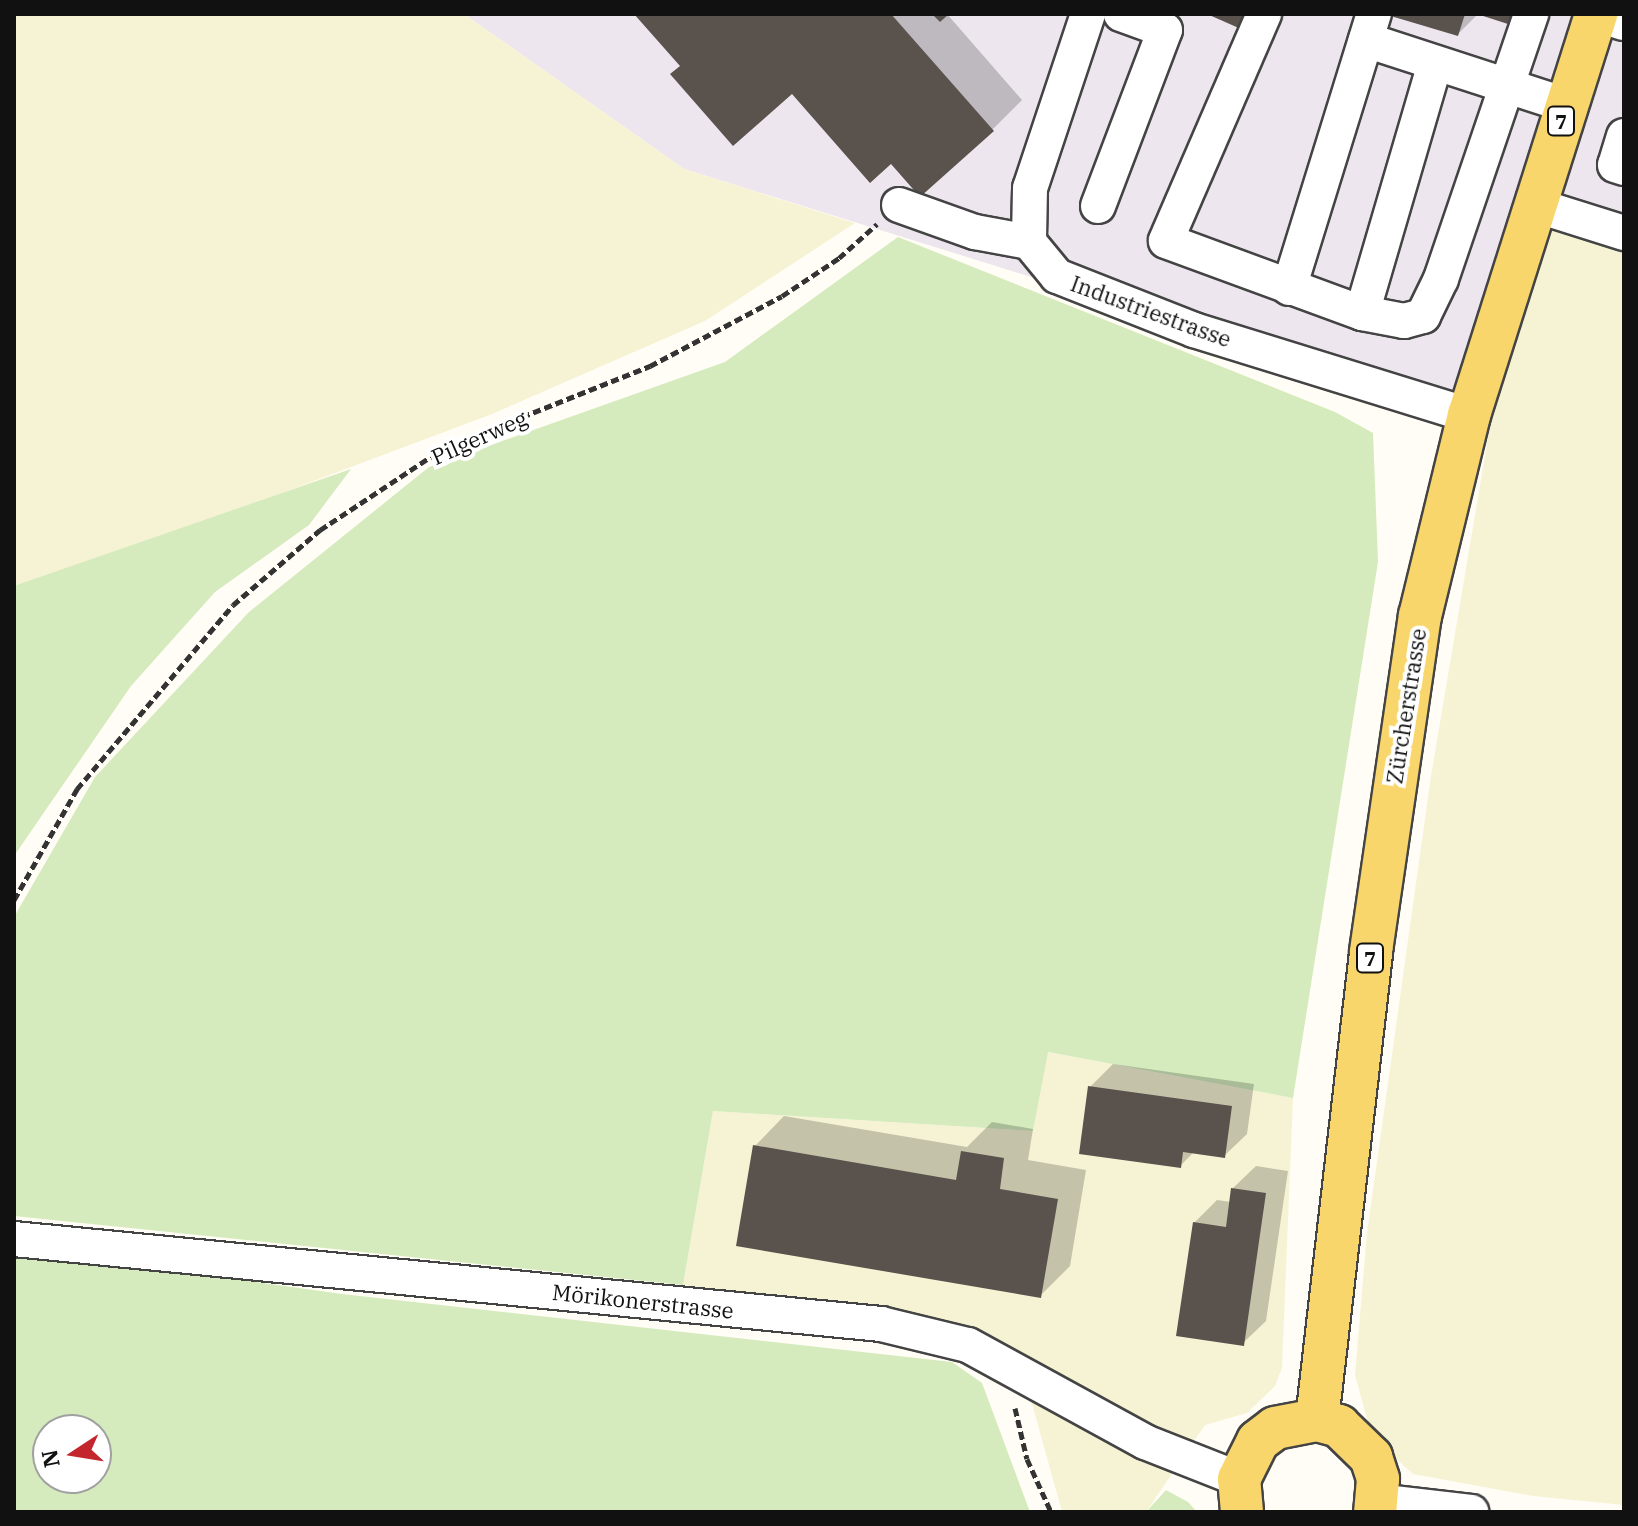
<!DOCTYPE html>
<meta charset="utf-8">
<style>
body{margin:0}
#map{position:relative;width:1638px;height:1526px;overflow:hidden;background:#fffdf5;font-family:"IBM Plex Serif",serif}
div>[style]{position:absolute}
.industrial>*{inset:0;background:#eee6ef}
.farmland>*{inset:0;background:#f6f3d4}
.green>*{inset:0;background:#d5ebbd}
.shadow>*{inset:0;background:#0003}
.building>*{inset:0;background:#5a524d}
.path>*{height:5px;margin-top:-2.5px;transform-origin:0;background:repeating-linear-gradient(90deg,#333 0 8px,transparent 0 12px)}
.roads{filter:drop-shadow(2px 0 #444) drop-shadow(-2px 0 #444) drop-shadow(0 2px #444) drop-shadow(0 -2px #444)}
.minor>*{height:34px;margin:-17px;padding:0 17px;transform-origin:17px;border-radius:17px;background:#fff}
.major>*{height:42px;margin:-21px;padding:0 21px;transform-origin:21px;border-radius:21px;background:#f9d66b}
span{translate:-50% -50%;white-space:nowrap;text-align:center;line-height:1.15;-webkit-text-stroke:8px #fff;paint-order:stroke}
.shield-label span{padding:2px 6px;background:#fff;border:2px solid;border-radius:6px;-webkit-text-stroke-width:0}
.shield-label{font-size:20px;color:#111;font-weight:700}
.street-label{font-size:22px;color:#111}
.frame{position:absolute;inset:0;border:16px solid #111;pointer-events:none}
.north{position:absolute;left:32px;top:1414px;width:80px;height:80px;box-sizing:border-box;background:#fff;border:2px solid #a0a0a0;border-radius:50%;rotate:258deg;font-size:22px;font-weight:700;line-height:32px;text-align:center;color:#111}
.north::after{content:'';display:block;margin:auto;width:28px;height:36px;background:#c4262e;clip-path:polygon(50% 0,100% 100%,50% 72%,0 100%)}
</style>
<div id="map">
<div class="industrial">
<i style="clip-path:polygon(464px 14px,1624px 14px,1624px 248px,1550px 227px,1491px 420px,684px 169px)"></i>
</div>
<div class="farmland">
<i style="clip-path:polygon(14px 14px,464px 14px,684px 169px,855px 223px,705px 321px,492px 414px,14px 594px)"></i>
<i style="clip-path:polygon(1550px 226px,1624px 248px,1624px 1505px,1533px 1496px,1413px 1474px,1372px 1437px,1355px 1375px,1367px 1233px,1431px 776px,1491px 420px)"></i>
<i style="clip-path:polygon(1047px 1052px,1293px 1098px,1282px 1368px,1275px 1386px,1247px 1413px,1205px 1425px,1146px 1512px,1062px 1512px,1023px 1371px,972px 1331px,683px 1285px,713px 1111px,1033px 1131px)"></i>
</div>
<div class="green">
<i style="clip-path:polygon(898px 237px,1335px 412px,1373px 433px,1378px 562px,1293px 1098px,1048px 1052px,1033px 1131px,713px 1111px,683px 1285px,14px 1216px,14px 917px,95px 777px,249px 612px,429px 467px,725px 362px)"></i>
<i style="clip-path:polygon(351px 469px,309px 525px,215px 592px,131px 686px,14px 856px,14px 586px)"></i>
<i style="clip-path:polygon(evenodd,14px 1248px,342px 1294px,952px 1362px,982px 1383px,1030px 1512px,14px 1512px,14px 1248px,48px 1430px,96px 1430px,96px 1478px,48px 1478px,48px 1430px)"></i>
<i style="clip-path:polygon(1166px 1490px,1188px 1502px,1197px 1512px,1146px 1512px)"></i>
</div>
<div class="shadow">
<i style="clip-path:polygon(636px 14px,947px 14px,1022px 100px,992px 130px,891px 161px,798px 86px,682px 65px)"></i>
<i style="clip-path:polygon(1388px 14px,1478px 14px,1458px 34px)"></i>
<i style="clip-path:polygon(1113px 1064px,1254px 1084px,1247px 1134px,1224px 1156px,1194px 1152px,1180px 1166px,1090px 1087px)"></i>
<i style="clip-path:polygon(784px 1116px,967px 1147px,992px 1122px,1033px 1129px,1028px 1160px,1086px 1170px,1070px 1266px,1040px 1296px,755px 1146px)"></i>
<i style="clip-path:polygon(1256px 1166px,1288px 1171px,1266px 1321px,1243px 1343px,1194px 1223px,1217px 1200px,1231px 1202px,1233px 1188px)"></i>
</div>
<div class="building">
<i style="clip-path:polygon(634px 14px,891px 14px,994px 131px,920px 197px,891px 164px,870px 183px,792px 94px,733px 146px,670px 74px,680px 66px)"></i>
<i style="clip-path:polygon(932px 14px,949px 14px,940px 22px)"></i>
<i style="clip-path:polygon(1207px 14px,1248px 14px,1241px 29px)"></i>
<i style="clip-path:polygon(1384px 14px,1465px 14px,1458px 36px)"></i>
<i style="clip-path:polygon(1477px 14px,1514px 14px,1511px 25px)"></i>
<i style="clip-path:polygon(1088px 1086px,1232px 1106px,1225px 1158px,1183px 1152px,1181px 1168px,1079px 1154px)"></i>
<i style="clip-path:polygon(753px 1145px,956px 1180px,961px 1151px,1004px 1158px,1000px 1189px,1058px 1199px,1041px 1298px,736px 1246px)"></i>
<i style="clip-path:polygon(1231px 1188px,1266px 1193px,1244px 1346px,1176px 1336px,1193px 1222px,1226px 1227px)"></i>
</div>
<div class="path">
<i style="left:14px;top:900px;width:128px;rotate:-60.4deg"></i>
<i style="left:77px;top:789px;width:241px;rotate:-49.7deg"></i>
<i style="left:233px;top:605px;width:115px;rotate:-40.8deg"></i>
<i style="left:320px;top:530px;width:149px;rotate:-33.5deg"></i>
<i style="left:444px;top:448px;width:222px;rotate:-21.7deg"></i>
<i style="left:650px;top:366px;width:149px;rotate:-27.9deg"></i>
<i style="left:782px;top:296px;width:69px;rotate:-33.7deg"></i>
<i style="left:839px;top:258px;width:51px;rotate:-41.8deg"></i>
<i style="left:1015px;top:1408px;width:52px;rotate:76.8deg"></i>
<i style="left:1027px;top:1459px;width:58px;rotate:65.6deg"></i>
</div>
<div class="roads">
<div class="minor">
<i style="left:1088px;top:14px;width:183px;rotate:108.4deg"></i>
<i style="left:1030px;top:188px;width:54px;rotate:91.1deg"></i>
<i style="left:1029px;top:242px;width:44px;rotate:50.5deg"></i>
<i style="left:1057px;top:276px;width:147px;rotate:21.5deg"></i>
<i style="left:1194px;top:330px;width:288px;rotate:17.2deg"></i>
<i style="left:1264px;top:14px;width:247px;rotate:113.4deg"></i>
<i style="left:1166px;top:241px;width:209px;rotate:20.2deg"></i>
<i style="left:1362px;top:313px;width:43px;rotate:10.8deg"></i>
<i style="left:1404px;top:321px;width:20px;rotate:-15deg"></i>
<i style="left:1423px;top:316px;width:41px;rotate:-64.1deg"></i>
<i style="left:1441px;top:279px;width:280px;rotate:-71.2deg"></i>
<i style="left:1596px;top:14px;width:29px;rotate:18deg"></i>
<i style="left:1366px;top:40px;width:210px;rotate:18deg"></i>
<i style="left:1624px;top:136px;width:30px;rotate:107deg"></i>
<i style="left:1615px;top:165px;width:9px;rotate:18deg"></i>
<i style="left:899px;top:205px;width:81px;rotate:19.6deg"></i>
<i style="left:975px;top:232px;width:55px;rotate:10.5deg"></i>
<i style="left:1535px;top:205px;width:93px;rotate:17.5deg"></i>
<i style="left:1098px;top:206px;width:188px;rotate:-69.2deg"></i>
<i style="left:1165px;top:30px;width:47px;rotate:-160deg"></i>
<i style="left:1289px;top:288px;width:287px;rotate:-72.8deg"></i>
<i style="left:1362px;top:313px;width:260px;rotate:-73.7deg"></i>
<i style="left:14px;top:1239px;width:871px;rotate:5.6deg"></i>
<i style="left:881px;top:1324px;width:89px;rotate:13.6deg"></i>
<i style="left:968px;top:1345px;width:202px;rotate:28.7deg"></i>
<i style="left:1145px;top:1442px;width:101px;rotate:21.5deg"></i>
<i style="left:1378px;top:1501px;width:94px;rotate:6.7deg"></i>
</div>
<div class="major">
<i style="left:1317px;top:1420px;width:472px;rotate:-83.4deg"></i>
<i style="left:1371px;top:951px;width:339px;rotate:-81.7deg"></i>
<i style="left:1420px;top:616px;width:207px;rotate:-76.3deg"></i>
<i style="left:1469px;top:415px;width:421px;rotate:-72.4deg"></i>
<i style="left:1242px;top:1512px;width:33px;rotate:-95deg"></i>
<i style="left:1239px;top:1479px;width:42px;rotate:-63.4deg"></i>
<i style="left:1258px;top:1441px;width:21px;rotate:-37deg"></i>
<i style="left:1275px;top:1428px;width:43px;rotate:-10.8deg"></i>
<i style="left:1317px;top:1420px;width:23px;rotate:15deg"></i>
<i style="left:1339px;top:1426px;width:45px;rotate:44.1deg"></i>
<i style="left:1371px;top:1457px;width:23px;rotate:72deg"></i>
<i style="left:1378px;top:1479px;width:33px;rotate:95deg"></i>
</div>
</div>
<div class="shield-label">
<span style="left:1561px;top:121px">7</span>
<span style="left:1370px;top:958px">7</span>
</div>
<div class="street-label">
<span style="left:1151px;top:311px;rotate:20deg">Industriestrasse</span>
<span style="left:479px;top:437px;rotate:-24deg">Pilgerweg</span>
<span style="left:1406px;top:706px;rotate:-81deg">Zürcherstrasse</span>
<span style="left:643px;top:1301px;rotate:6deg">Mörikonerstrasse</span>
</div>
<div class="frame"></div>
<div class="north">N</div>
</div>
